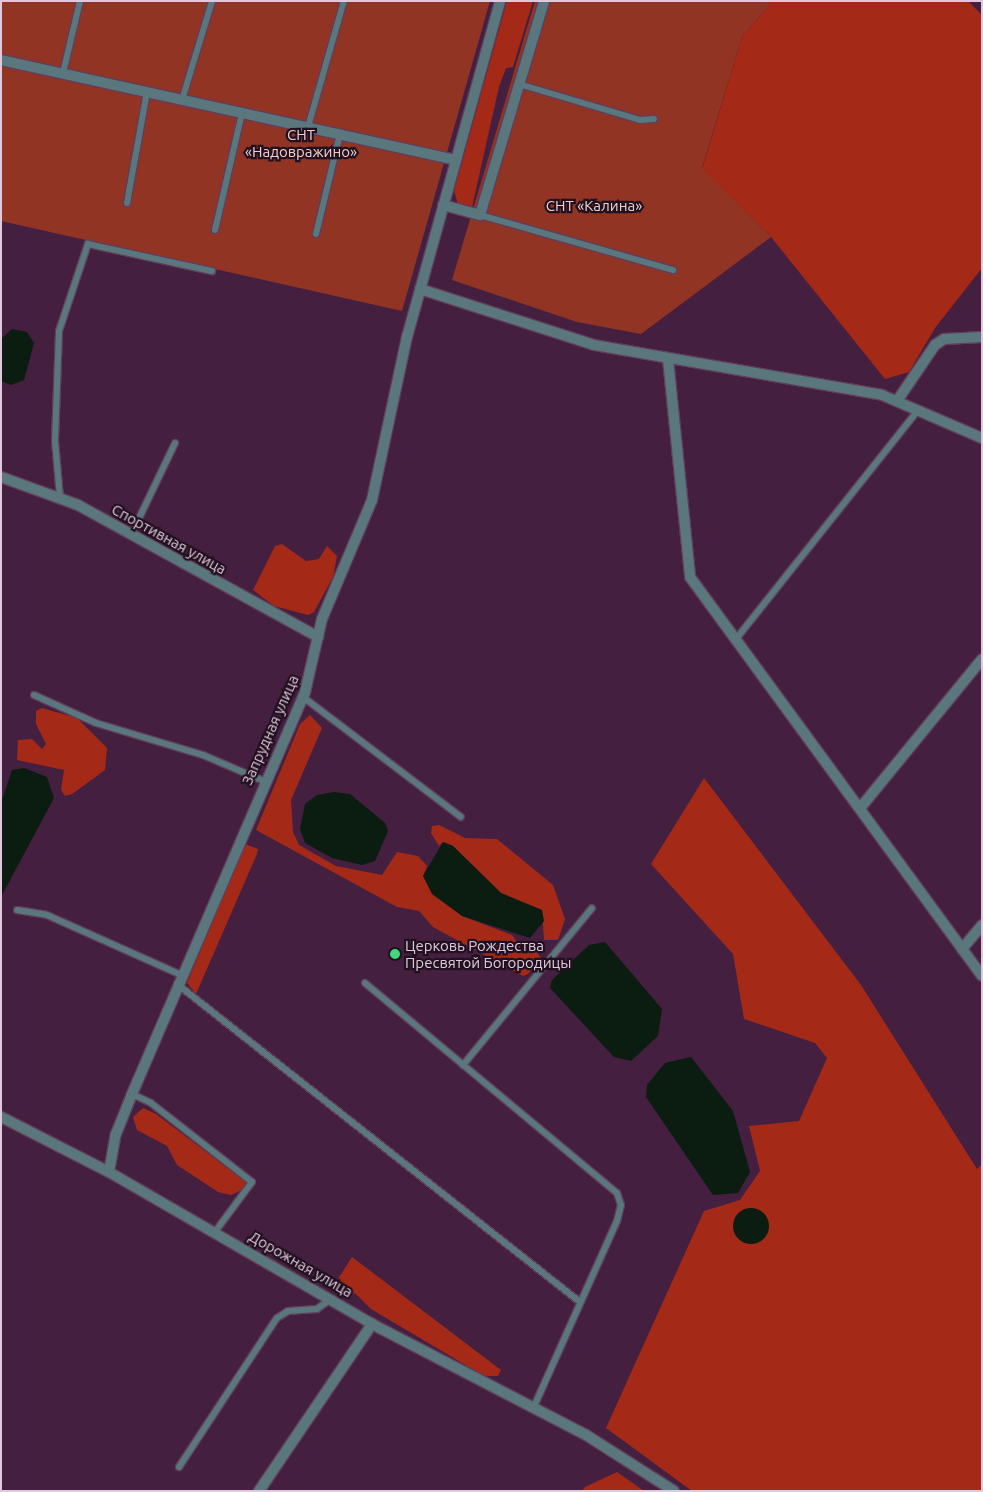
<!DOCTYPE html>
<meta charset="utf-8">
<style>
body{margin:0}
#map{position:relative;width:983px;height:1492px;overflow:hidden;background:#441f40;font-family:Ubuntu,sans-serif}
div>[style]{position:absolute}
.green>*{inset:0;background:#923424}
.forest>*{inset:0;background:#a42a17}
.water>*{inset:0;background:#0b1c10}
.round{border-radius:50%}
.roads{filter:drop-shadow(1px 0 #603e5c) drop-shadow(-1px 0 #603e5c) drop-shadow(0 1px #603e5c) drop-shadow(0 -1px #603e5c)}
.service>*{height:6px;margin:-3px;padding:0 3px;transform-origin:3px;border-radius:3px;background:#5a777d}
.minor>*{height:10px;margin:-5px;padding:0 5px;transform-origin:5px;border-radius:5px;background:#5a777d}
.dots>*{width:14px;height:14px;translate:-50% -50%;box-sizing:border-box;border:2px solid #21101f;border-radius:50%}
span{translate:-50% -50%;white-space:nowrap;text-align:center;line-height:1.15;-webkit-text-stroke:4.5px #21101f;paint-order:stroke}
.park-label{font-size:15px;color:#f1d0c9}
.street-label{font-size:15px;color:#e1c9dd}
.poi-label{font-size:15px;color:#e1c9dd}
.left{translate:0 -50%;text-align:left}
.frame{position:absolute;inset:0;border:2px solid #e1c9dd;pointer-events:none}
</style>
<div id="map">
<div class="green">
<i style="clip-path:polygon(1px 1px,490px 1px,402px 311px,1px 221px)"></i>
<i style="clip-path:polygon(535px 1px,773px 1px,742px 37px,702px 168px,771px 237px,641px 334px,577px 322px,452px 280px)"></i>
</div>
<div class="forest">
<i style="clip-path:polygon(507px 1px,533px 1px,513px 67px,506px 68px,499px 87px,472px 207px,465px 207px,458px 204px,454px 191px)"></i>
<i style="clip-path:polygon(773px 1px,968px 1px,982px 15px,982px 268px,935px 328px,909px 372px,885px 379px,771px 237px,702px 169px,742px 37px)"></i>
<i style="clip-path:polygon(282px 544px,306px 561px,319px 559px,327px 546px,337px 556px,333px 577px,314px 612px,308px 615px,274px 606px,253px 590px,275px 546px)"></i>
<i style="clip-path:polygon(42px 708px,77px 718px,107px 748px,105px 770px,72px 794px,65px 796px,61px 790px,64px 770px,17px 760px,18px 740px,32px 739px,42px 749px,46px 744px,36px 724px,36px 711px)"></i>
<i style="clip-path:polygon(310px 715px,322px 728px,291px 800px,293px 832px,299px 845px,336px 866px,382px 875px,397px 852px,418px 856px,427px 866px,423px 876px,462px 916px,512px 935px,518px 944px,537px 952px,541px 958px,528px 974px,523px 976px,433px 927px,419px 911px,397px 907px,256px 830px,300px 724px)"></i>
<i style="clip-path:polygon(evenodd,704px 778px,861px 985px,977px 1169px,982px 1164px,982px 1491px,692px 1491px,606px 1428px,704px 1211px,740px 1200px,760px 1171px,749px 1126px,799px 1121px,827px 1058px,815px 1043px,744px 1019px,733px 954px,651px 864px,704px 778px,749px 1209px,756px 1241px,745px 1242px,735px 1219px,749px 1209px)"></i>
<i style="clip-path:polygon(439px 825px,465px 838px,497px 839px,553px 885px,565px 919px,558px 940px,544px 940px,542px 910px,501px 893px,453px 846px,443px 842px,439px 846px,431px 833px,432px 826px)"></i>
<i style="clip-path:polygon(245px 844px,258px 849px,257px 854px,196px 994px,187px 983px)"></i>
<i style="clip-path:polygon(143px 1108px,156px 1114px,246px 1182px,244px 1189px,231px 1195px,218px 1192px,177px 1165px,167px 1146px,137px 1130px,133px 1117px)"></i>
<i style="clip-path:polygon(352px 1257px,501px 1370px,498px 1376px,484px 1376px,371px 1309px,356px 1294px,343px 1291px,338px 1279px)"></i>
<i style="clip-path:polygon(617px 1472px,644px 1491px,582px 1491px,585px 1487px)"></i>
</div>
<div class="water">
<i style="clip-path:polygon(12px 329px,27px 332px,34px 343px,24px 380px,11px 385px,1px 381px,1px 339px)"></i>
<i style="clip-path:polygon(24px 768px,47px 777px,54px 798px,1px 897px,1px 803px,12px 770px)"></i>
<i style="clip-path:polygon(334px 792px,350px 794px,385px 823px,388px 831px,375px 861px,362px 865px,332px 858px,305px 843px,300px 829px,305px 804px,317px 795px)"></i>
<i style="clip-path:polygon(443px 842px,453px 846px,501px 893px,542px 910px,544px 921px,530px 938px,462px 916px,432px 894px,423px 876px)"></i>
<i style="clip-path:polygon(605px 942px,662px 1009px,658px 1036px,631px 1061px,614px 1057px,550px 988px,552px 980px,589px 945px)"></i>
<i style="clip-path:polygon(691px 1057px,733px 1111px,750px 1172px,738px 1193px,713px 1195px,646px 1097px,647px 1085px,665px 1063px)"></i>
<i class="round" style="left:733px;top:1208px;width:36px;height:36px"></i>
</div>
<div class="roads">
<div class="service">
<i style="left:63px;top:73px;width:74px;rotate:-76.7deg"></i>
<i style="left:519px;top:84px;width:126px;rotate:16.6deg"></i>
<i style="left:640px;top:120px;width:14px;rotate:-4deg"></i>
<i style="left:182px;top:100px;width:103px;rotate:-73.1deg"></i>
<i style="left:308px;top:127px;width:131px;rotate:-74.1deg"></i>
<i style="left:127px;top:203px;width:113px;rotate:-79.8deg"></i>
<i style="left:480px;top:215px;width:201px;rotate:15.9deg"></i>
<i style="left:215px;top:230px;width:120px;rotate:-77deg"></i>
<i style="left:316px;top:234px;width:103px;rotate:-76.5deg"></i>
<i style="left:60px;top:497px;width:56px;rotate:-95.1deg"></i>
<i style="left:55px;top:441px;width:110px;rotate:-87.9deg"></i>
<i style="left:59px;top:331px;width:92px;rotate:-71.6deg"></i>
<i style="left:88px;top:244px;width:127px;rotate:12.3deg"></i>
<i style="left:131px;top:535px;width:102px;rotate:-64.4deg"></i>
<i style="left:736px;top:639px;width:293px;rotate:-51.5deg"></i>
<i style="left:34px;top:695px;width:68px;rotate:24.3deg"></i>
<i style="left:96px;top:723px;width:112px;rotate:16.7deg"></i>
<i style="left:203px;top:755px;width:66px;rotate:23.1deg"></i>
<i style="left:303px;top:697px;width:198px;rotate:37.2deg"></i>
<i style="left:17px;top:910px;width:30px;rotate:9deg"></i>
<i style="left:47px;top:915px;width:147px;rotate:24.1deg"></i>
<i style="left:365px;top:983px;width:328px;rotate:39.8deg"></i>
<i style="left:617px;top:1193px;width:13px;rotate:72deg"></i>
<i style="left:621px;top:1205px;width:16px;rotate:104deg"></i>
<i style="left:617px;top:1221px;width:206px;rotate:114.1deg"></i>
<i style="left:177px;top:984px;width:513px;rotate:38.28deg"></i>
<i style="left:463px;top:1065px;width:203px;rotate:-50.6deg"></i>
<i style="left:132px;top:1094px;width:21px;rotate:25deg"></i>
<i style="left:151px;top:1103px;width:128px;rotate:38deg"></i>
<i style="left:252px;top:1182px;width:62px;rotate:126.5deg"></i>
<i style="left:179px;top:1467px;width:178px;rotate:-56.7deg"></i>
<i style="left:277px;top:1318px;width:13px;rotate:-32deg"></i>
<i style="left:288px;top:1311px;width:29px;rotate:-4deg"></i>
<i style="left:317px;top:1309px;width:17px;rotate:-36deg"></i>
</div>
<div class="minor">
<i style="left:1px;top:60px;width:466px;rotate:12.4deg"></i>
<i style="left:443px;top:205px;width:38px;rotate:15deg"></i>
<i style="left:480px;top:215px;width:223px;rotate:-73.3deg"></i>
<i style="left:420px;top:289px;width:183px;rotate:17.8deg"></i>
<i style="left:594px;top:345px;width:292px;rotate:9.8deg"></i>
<i style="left:882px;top:395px;width:109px;rotate:23.3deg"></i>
<i style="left:668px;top:359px;width:219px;rotate:84.2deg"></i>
<i style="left:690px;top:577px;width:494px;rotate:53.8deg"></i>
<i style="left:897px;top:401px;width:68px;rotate:-55.8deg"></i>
<i style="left:935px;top:345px;width:11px;rotate:-34deg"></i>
<i style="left:944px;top:339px;width:38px;rotate:-3deg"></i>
<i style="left:1px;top:477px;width:82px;rotate:20deg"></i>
<i style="left:78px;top:505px;width:274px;rotate:28.8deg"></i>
<i style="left:861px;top:807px;width:191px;rotate:-50.7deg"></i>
<i style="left:962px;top:949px;width:31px;rotate:-50deg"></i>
<i style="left:1px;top:1117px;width:121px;rotate:27deg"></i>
<i style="left:109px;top:1172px;width:304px;rotate:30deg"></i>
<i style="left:372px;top:1324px;width:241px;rotate:27.4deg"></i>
<i style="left:586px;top:1435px;width:104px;rotate:32.5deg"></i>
<i style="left:109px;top:1172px;width:39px;rotate:-80deg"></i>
<i style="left:116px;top:1134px;width:43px;rotate:-68.2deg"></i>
<i style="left:132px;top:1094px;width:438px;rotate:-66.7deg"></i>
<i style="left:305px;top:692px;width:75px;rotate:-76.9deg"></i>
<i style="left:322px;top:619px;width:129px;rotate:-67.2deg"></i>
<i style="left:372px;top:500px;width:167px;rotate:-77.9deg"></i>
<i style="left:407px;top:337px;width:349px;rotate:-74.5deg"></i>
<i style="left:259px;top:1491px;width:202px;rotate:-55.9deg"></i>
</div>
</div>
<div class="dots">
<i style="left:395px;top:954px;background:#43d77b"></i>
</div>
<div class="park-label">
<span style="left:301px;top:143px">СНТ<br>«Надовражино»</span>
<span style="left:594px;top:206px">СНТ «Калина»</span>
</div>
<div class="street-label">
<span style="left:169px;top:539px;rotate:29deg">Спортивная улица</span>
<span style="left:270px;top:730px;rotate:-66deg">Запрудная улица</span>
<span style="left:301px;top:1264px;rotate:30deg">Дорожная улица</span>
</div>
<div class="poi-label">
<span class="left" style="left:405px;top:954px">Церковь Рождества<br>Пресвятой Богородицы</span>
</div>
<div class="frame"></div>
</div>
